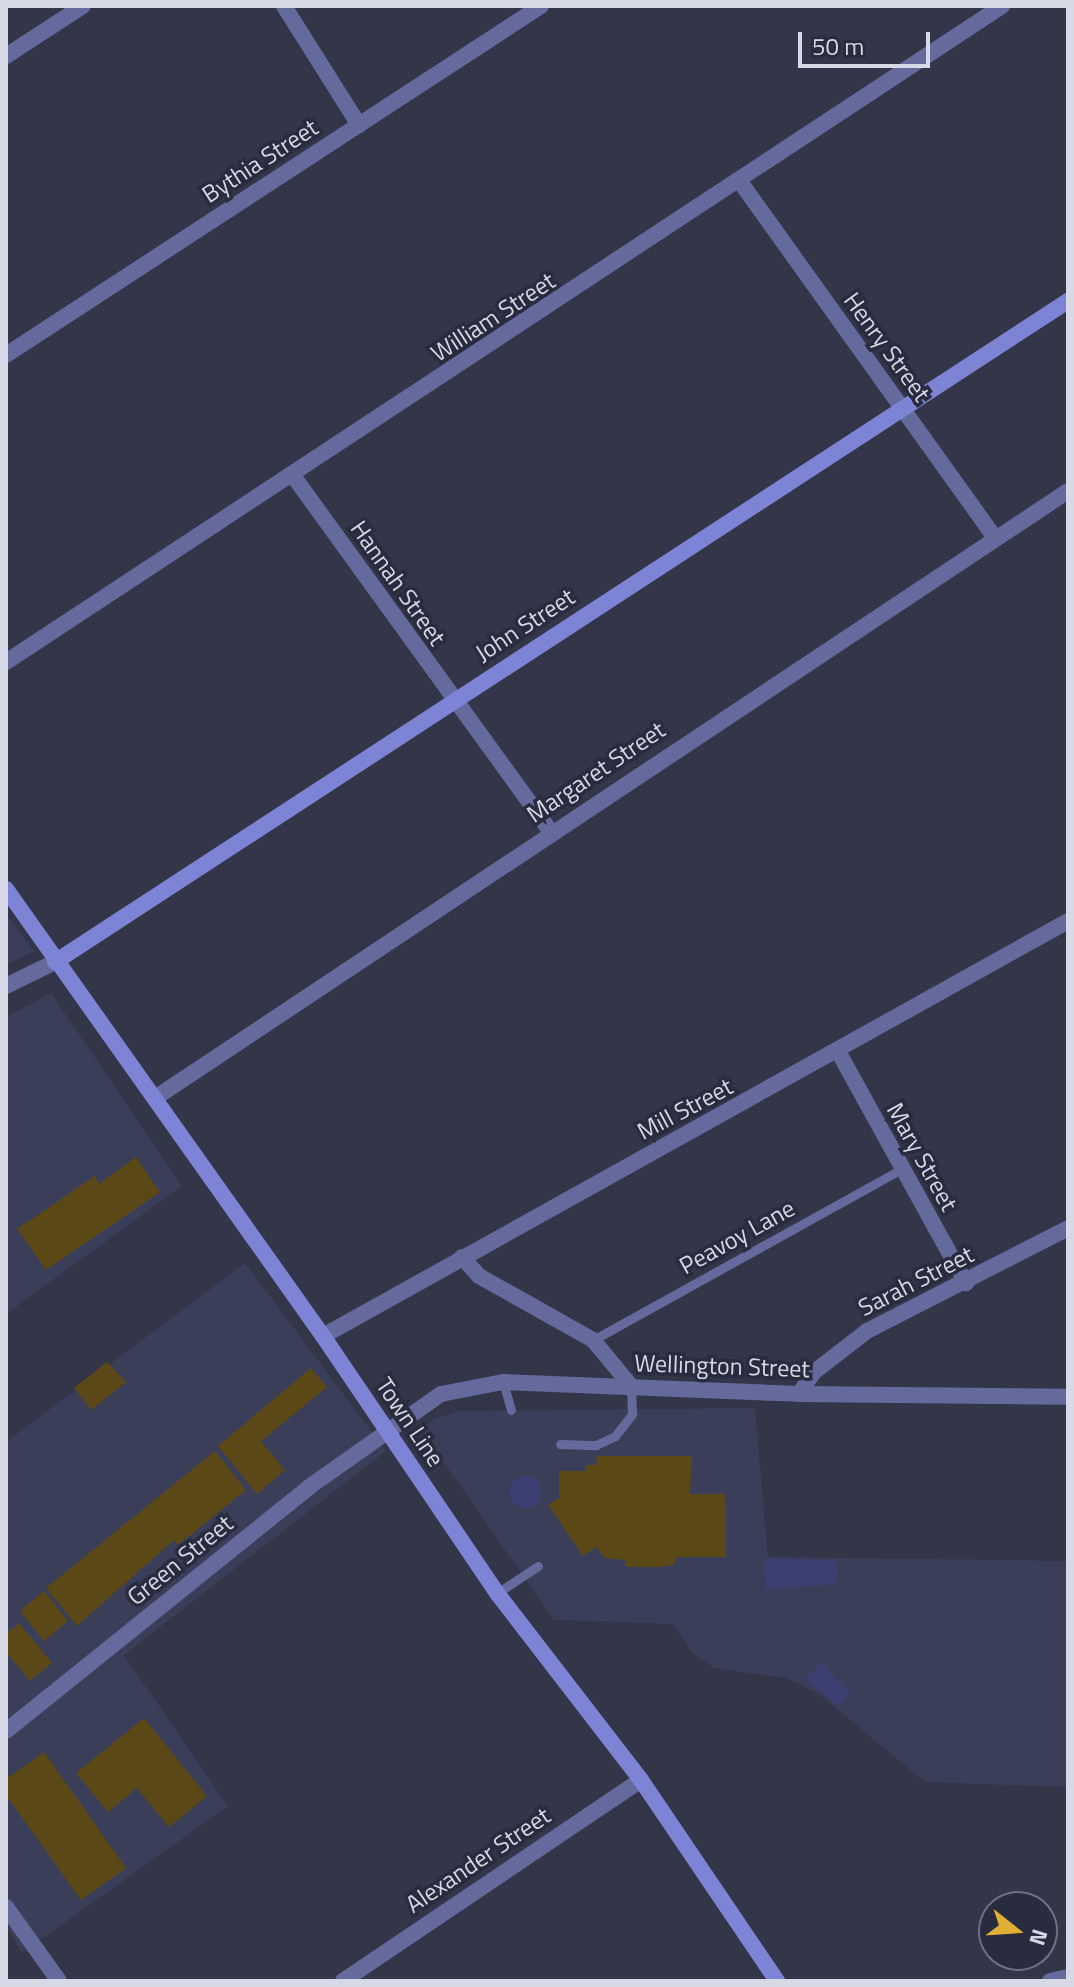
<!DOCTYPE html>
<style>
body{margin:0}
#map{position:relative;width:1074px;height:1987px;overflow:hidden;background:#333549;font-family:"Titillium Web",sans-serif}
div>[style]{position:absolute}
.built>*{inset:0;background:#3b3e58}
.green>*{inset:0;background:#3c3f72}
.round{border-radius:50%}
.building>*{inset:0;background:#5b4817}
.lane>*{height:9px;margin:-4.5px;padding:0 4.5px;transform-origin:4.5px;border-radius:4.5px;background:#656a9c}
.street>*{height:16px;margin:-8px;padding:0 8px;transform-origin:8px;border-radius:8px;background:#656a9c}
.secondary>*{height:16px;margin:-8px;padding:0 8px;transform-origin:8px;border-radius:8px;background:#7e84d5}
span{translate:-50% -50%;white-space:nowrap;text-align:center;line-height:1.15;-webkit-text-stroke:7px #292b3f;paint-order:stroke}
.street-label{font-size:24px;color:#d7d9e6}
.frame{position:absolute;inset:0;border:8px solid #d7d9e6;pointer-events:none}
.north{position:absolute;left:978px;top:1891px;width:80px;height:80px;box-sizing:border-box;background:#292b3f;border:2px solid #6f7182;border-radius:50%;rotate:107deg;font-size:22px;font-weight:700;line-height:32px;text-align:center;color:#d7d9e6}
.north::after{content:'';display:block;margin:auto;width:28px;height:36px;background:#e0b034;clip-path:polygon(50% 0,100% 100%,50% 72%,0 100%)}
.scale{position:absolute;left:798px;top:32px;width:132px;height:36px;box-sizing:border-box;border:4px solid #d7d9e6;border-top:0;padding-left:10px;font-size:24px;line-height:28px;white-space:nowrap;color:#d7d9e6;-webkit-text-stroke:6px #292b3f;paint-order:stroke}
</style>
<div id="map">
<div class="built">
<i style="clip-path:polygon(6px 914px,34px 951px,6px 965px)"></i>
<i style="clip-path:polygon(51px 993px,182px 1186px,6px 1314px,6px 1017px)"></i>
<i style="clip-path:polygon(245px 1263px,386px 1451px,124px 1655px,228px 1806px,22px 1953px,6px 1925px,6px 1442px)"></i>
<i style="clip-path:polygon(755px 1408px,768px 1557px,1068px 1561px,1068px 1787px,925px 1782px,820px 1695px,786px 1678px,714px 1668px,693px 1653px,672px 1624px,554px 1620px,422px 1431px,434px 1419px,457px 1411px)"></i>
</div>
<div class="green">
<i class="round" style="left:509px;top:1476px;width:32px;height:32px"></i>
<i style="clip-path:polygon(772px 1558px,838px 1561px,836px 1584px,766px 1589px,764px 1564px)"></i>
<i style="clip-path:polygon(820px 1663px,851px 1693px,839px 1706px,805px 1679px)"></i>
</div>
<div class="building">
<i style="clip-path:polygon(136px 1157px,160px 1192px,46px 1270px,17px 1229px,95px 1176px,99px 1184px)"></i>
<i style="clip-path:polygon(107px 1362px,126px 1382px,91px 1410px,74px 1388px)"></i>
<i style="clip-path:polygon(311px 1368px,327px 1387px,261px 1441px,285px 1470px,257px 1494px,218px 1446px)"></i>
<i style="clip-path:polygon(215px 1451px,246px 1490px,178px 1545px,174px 1540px,77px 1626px,46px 1588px)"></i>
<i style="clip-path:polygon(597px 1456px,692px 1456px,690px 1494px,725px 1494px,726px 1557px,675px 1557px,675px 1564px,663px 1567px,625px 1567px,625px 1560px,605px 1558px,596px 1547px,583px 1556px,548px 1505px,559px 1498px,559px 1471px,585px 1471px,586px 1465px,596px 1465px)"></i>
<i style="clip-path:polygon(44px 1591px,68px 1621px,44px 1641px,20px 1611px)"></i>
<i style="clip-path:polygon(19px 1623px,52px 1663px,30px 1681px,6px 1652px,6px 1634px)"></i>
<i style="clip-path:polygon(144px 1718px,207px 1796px,169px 1827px,137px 1788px,108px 1812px,76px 1773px)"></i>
<i style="clip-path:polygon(44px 1752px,126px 1868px,81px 1900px,6px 1795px,6px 1779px)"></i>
</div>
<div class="lane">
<i style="left:593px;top:1340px;width:352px;rotate:-29deg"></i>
<i style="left:503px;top:1382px;width:29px;rotate:74deg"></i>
<i style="left:560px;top:1444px;width:36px;rotate:2deg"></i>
<i style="left:596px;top:1445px;width:21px;rotate:-25deg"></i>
<i style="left:615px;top:1436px;width:28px;rotate:-52deg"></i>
<i style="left:632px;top:1414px;width:28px;rotate:-92deg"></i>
<i style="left:497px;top:1593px;width:49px;rotate:-33.4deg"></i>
</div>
<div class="street">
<i style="left:284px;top:6px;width:141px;rotate:57.8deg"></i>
<i style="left:6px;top:56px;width:92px;rotate:-33deg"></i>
<i style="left:741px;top:183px;width:437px;rotate:54.4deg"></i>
<i style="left:6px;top:355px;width:639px;rotate:-33.12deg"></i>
<i style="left:294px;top:477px;width:437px;rotate:54.1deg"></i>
<i style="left:6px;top:662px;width:1193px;rotate:-33.37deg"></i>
<i style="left:6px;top:986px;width:55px;rotate:-26.1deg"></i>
<i style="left:839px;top:1053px;width:263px;rotate:61.1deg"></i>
<i style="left:155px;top:1098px;width:1096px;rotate:-33.62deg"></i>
<i style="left:462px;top:1257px;width:25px;rotate:48deg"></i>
<i style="left:479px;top:1276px;width:131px;rotate:29.3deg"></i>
<i style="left:593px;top:1340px;width:60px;rotate:50.4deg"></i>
<i style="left:323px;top:1336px;width:853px;rotate:-29.12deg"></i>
<i style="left:799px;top:1394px;width:27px;rotate:-56deg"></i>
<i style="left:814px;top:1372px;width:67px;rotate:-37.7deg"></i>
<i style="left:867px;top:1331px;width:226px;rotate:-27.1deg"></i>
<i style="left:6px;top:1731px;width:389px;rotate:-38.8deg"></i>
<i style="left:309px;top:1487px;width:161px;rotate:-35.2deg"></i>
<i style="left:441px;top:1394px;width:63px;rotate:-11deg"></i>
<i style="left:503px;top:1382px;width:296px;rotate:2.3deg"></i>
<i style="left:799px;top:1394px;width:269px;rotate:0.6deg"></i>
<i style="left:6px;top:1907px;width:91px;rotate:54.4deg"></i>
<i style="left:343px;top:1981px;width:359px;rotate:-34deg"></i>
<i style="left:1050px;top:1981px;width:18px;rotate:-13deg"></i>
</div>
<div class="secondary">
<i style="left:6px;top:889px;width:548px;rotate:54.66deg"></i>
<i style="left:323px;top:1336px;width:310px;rotate:55.9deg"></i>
<i style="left:497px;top:1593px;width:236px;rotate:52.4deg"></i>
<i style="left:641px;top:1780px;width:243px;rotate:55.9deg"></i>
<i style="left:55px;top:962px;width:1210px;rotate:-33.13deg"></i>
</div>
<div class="street-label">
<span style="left:260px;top:161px;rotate:-33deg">Bythia Street</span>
<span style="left:493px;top:317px;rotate:-33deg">William Street</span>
<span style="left:887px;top:347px;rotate:54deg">Henry Street</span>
<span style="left:398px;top:583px;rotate:55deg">Hannah Street</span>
<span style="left:525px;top:625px;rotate:-33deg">John Street</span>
<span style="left:596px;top:772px;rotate:-34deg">Margaret Street</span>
<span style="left:685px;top:1109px;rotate:-28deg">Mill Street</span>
<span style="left:922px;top:1157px;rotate:61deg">Mary Street</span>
<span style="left:737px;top:1237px;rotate:-29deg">Peavoy Lane</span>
<span style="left:916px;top:1281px;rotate:-27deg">Sarah Street</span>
<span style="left:722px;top:1366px;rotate:2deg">Wellington Street</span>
<span style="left:410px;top:1422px;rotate:56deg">Town Line</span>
<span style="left:180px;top:1560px;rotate:-39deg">Green Street</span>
<span style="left:478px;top:1860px;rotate:-34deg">Alexander Street</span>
</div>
<div class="frame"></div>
<div class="north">N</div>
<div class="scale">50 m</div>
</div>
